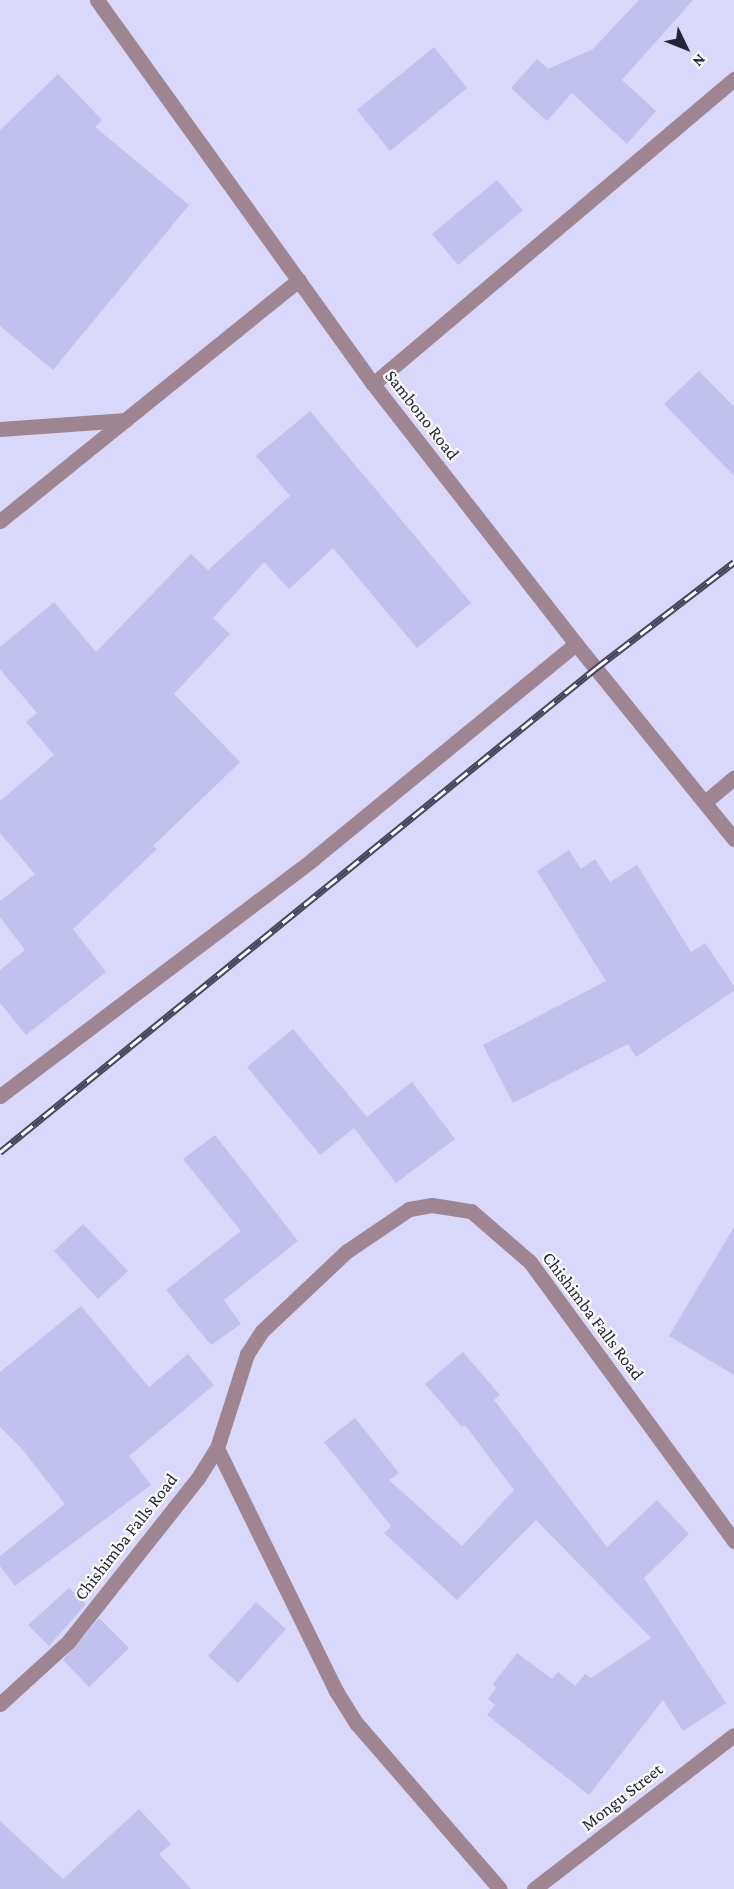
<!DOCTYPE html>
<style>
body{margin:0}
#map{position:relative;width:734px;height:1889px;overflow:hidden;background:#d9d8fa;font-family:"Crimson Pro",serif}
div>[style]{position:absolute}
.building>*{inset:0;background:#c2c0ed}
.lane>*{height:15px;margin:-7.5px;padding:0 7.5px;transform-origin:7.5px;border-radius:7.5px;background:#9e8591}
.street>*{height:15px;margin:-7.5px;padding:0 7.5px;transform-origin:7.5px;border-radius:7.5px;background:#9e8591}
.rail>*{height:7px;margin-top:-3.5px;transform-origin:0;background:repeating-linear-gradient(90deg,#fdfdfd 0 14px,#47455c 0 28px);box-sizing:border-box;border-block:2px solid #47455c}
span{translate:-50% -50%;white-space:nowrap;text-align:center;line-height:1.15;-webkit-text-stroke:4.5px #fdfdfd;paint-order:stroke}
.street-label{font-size:18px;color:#252338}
.north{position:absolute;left:656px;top:18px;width:60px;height:60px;-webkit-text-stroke:4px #fdfdfd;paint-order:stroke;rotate:133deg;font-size:16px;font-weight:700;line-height:24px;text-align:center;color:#252338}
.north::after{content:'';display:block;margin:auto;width:21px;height:27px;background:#252338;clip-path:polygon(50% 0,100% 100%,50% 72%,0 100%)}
</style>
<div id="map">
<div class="building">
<i style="clip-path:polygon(639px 0,693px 0,622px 80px,656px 111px,627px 144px,572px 93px,547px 121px,511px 88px,537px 59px,548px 69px,593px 49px)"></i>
<i style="clip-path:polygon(434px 47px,467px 88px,390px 151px,357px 110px)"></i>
<i style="clip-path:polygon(58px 74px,102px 120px,95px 127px,189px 205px,53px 370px,0 326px,0 130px)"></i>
<i style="clip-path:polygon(497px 180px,523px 210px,458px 265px,432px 234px)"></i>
<i style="clip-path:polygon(699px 371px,734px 407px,734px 476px,664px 404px)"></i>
<i style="clip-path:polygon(310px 411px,471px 603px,417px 648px,333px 548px,289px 589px,264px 562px,213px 618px,230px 634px,174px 694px,240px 762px,153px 846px,157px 849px,73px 929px,106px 972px,26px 1035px,0 1003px,0 970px,25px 950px,0 917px,0 901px,35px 874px,0 833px,0 801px,54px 755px,26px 722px,37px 713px,0 669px,0 647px,54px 602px,96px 652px,191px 554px,208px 570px,290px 496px,256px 456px)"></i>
<i style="clip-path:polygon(569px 850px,581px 869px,595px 859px,610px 882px,637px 865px,691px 952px,705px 943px,734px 986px,734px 991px,636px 1057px,628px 1044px,513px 1103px,483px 1045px,606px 981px,537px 871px)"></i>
<i style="clip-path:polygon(293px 1029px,367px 1117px,412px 1082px,455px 1139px,396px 1183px,354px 1128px,320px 1155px,247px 1067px)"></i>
<i style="clip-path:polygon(215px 1135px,298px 1241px,224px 1300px,241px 1324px,211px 1345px,166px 1290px,241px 1231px,183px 1159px)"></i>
<i style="clip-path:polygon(83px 1224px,128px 1271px,98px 1299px,54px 1251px)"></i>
<i style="clip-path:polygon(734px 1227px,734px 1375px,669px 1336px)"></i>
<i style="clip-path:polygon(81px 1306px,149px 1387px,188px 1354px,214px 1385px,129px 1456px,151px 1485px,15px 1586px,0 1566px,0 1556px,65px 1504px,22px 1449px,0 1427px,0 1372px)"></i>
<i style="clip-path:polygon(463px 1352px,500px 1395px,494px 1400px,607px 1547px,657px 1500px,689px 1534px,644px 1578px,726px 1703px,683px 1731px,663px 1700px,589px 1795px,487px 1715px,495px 1705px,488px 1699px,496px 1688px,493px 1684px,517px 1653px,552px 1679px,558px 1672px,575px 1686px,585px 1674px,591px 1678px,651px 1638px,536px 1520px,457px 1600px,384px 1533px,391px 1526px,324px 1442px,355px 1418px,399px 1473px,389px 1480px,462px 1546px,514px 1490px,465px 1425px,462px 1427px,425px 1384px)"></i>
<i style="clip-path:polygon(69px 1588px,86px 1604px,49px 1646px,28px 1625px)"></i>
<i style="clip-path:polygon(256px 1602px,286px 1629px,238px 1683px,208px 1656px)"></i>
<i style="clip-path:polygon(99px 1618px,129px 1648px,89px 1687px,63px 1660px)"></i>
<i style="clip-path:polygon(139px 1809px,171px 1844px,159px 1854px,191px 1889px,0 1889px,0 1821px,63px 1879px)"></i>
</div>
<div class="lane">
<i style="left:217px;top:1448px;width:271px;rotate:63.9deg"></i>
<i style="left:336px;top:1691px;width:39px;rotate:58deg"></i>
<i style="left:357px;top:1724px;width:218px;rotate:49.1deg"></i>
</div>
<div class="street">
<i style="left:97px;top:0;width:473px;rotate:54.3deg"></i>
<i style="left:373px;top:384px;width:330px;rotate:52deg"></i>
<i style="left:576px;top:644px;width:251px;rotate:51deg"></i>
<i style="left:373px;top:384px;width:473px;rotate:-40.2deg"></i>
<i style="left:0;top:429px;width:126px;rotate:-4.1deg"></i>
<i style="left:0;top:521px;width:384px;rotate:-38.9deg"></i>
<i style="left:705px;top:802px;width:38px;rotate:-40deg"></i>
<i style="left:0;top:1096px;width:393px;rotate:-37.1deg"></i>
<i style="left:313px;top:859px;width:340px;rotate:-39.3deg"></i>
<i style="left:0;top:1704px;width:92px;rotate:-42.4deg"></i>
<i style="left:68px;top:1642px;width:209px;rotate:-51.6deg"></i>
<i style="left:198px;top:1478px;width:36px;rotate:-58deg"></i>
<i style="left:217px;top:1448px;width:99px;rotate:-72.3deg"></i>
<i style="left:247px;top:1354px;width:27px;rotate:-57deg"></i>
<i style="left:262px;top:1331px;width:117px;rotate:-43.3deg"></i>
<i style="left:347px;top:1251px;width:75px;rotate:-34.1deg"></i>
<i style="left:409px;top:1209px;width:23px;rotate:-10deg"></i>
<i style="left:432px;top:1205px;width:39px;rotate:9deg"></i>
<i style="left:471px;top:1211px;width:78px;rotate:40.8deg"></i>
<i style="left:530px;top:1262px;width:346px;rotate:53.8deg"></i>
<i style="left:534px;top:1889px;width:252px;rotate:-37.6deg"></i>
</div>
<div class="rail">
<i style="left:0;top:1152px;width:768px;rotate:-39.08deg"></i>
<i style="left:596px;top:668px;width:174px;rotate:-37.5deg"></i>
</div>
<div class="street-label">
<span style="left:422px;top:415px;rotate:52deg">Sambono Road</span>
<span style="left:593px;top:1316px;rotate:53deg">Chishimba Falls Road</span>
<span style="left:126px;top:1537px;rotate:-52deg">Chishimba Falls Road</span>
<span style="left:622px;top:1797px;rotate:-38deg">Mongu Street</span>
</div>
<div class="north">N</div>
</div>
